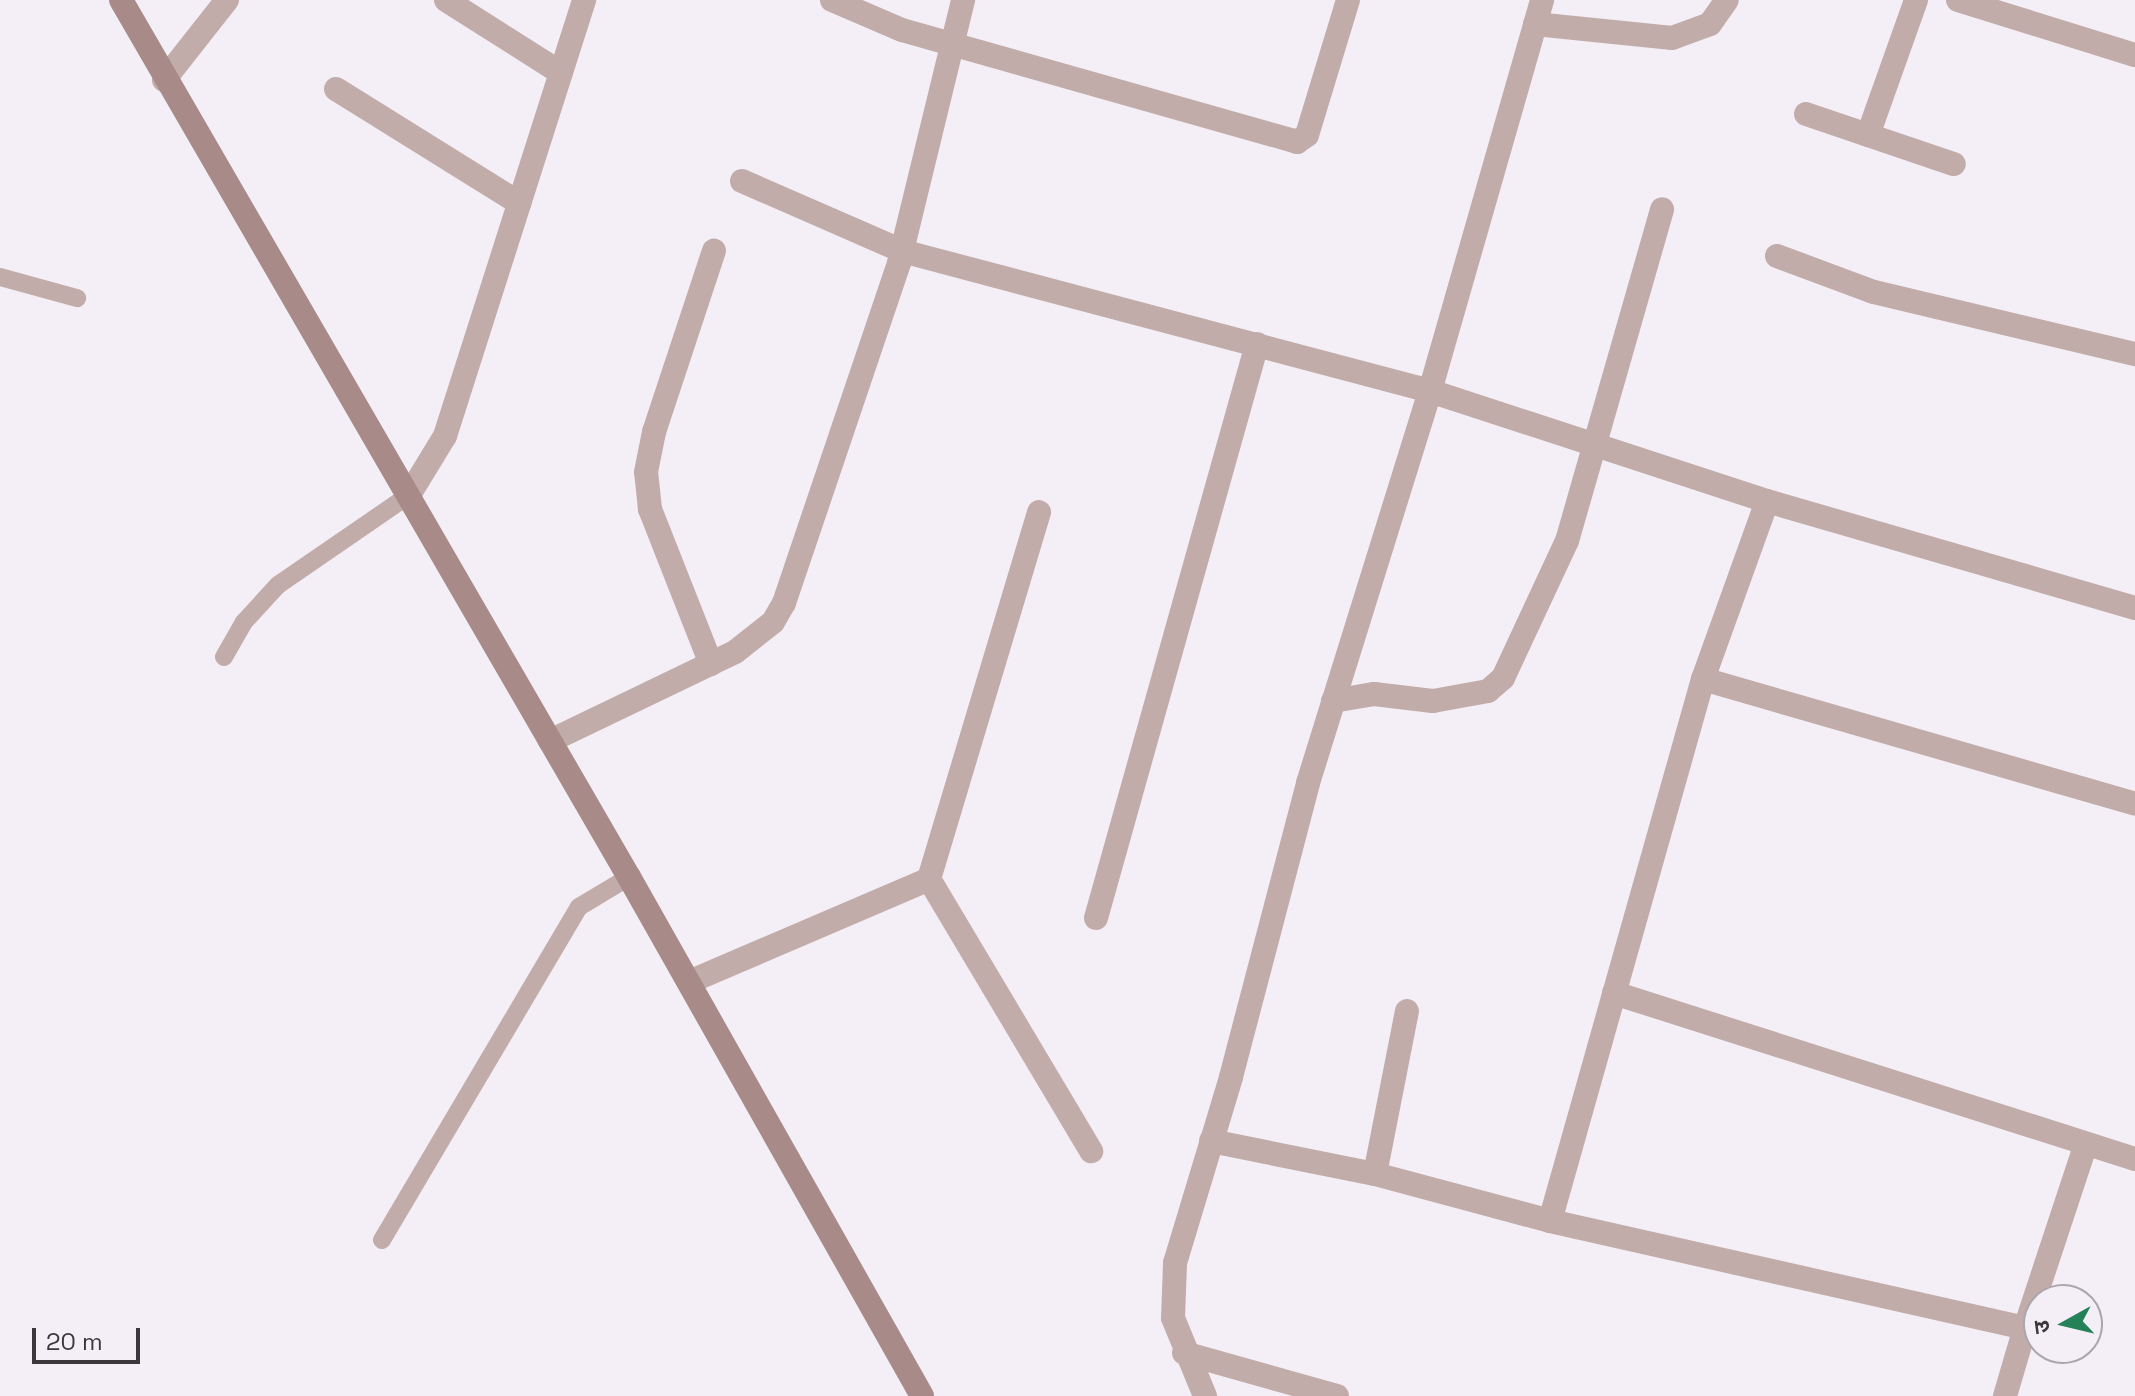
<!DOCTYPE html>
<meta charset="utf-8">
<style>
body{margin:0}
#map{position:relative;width:2135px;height:1396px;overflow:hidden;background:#f4eff6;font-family:"Space Grotesk","Noto Sans Devanagari",sans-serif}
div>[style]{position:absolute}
.lane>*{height:18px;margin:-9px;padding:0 9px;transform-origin:9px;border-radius:9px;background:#c1acaa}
.street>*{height:24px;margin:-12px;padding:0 12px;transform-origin:12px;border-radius:12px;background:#c1acaa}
.secondary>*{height:24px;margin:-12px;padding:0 12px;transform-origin:12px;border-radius:12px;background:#a88b88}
span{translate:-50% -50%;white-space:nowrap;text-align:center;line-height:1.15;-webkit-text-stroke:6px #f4eff6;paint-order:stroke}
.north{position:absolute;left:2023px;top:1284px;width:80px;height:80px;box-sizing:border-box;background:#f4eff6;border:2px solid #aaa6ab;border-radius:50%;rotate:262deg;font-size:22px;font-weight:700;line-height:32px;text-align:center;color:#3a383b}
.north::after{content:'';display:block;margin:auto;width:28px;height:36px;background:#258157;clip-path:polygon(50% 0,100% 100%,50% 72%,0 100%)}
.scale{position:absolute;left:32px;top:1328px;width:108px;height:36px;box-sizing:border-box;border:4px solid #3a383b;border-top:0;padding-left:10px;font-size:24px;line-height:28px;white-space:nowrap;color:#3a383b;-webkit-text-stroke:6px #f4eff6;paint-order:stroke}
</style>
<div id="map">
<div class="lane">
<i style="left:0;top:277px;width:80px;rotate:15.3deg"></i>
<i style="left:224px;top:657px;width:40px;rotate:-60.3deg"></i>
<i style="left:244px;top:622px;width:50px;rotate:-47.4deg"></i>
<i style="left:278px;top:585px;width:159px;rotate:-34.5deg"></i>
<i style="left:382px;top:1240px;width:387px;rotate:-59.4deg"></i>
<i style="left:579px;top:907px;width:58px;rotate:-31deg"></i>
</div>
<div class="street">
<i style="left:446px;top:0;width:136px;rotate:32.4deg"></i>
<i style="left:832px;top:0;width:76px;rotate:23.2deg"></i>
<i style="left:902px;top:30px;width:411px;rotate:15.8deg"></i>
<i style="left:1297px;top:142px;width:12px;rotate:-35deg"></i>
<i style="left:1307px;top:135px;width:141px;rotate:-73.1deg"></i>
<i style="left:1958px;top:0;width:185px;rotate:17.3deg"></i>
<i style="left:1535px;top:24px;width:138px;rotate:5.8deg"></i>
<i style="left:1672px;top:38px;width:40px;rotate:-20.2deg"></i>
<i style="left:1710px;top:24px;width:29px;rotate:-55deg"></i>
<i style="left:164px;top:80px;width:102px;rotate:-51.8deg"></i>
<i style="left:336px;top:89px;width:216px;rotate:31.9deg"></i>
<i style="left:1806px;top:114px;width:156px;rotate:18.7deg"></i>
<i style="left:1868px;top:135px;width:143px;rotate:-70.4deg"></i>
<i style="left:742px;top:181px;width:175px;rotate:23.6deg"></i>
<i style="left:902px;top:251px;width:546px;rotate:14.85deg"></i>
<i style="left:1430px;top:391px;width:354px;rotate:18.1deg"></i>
<i style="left:1767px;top:501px;width:383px;rotate:16.2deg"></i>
<i style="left:1777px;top:256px;width:103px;rotate:20.4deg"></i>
<i style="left:1874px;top:292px;width:268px;rotate:13.4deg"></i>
<i style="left:409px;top:495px;width:69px;rotate:-58.6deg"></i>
<i style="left:445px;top:436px;width:458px;rotate:-72.3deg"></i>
<i style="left:711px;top:664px;width:167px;rotate:-111.5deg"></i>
<i style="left:650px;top:509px;width:37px;rotate:-96deg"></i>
<i style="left:646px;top:472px;width:41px;rotate:-78.7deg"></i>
<i style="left:654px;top:432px;width:191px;rotate:-71.7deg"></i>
<i style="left:1703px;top:679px;width:450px;rotate:16.1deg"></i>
<i style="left:1333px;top:701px;width:42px;rotate:-9.7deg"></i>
<i style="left:1374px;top:694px;width:59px;rotate:6.8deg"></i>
<i style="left:1433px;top:701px;width:56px;rotate:-10.3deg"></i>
<i style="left:1488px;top:691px;width:20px;rotate:-41deg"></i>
<i style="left:1503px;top:678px;width:151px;rotate:-65deg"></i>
<i style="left:1567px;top:541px;width:345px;rotate:-74deg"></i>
<i style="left:550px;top:741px;width:205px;rotate:-25.7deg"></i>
<i style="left:735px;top:652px;width:48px;rotate:-38.3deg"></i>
<i style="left:773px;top:622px;width:22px;rotate:-60deg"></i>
<i style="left:784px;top:603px;width:359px;rotate:-71.3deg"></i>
<i style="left:899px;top:263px;width:271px;rotate:-76.3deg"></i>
<i style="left:929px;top:879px;width:383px;rotate:-73.3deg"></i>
<i style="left:1096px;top:918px;width:596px;rotate:-74.33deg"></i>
<i style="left:689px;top:982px;width:261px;rotate:-23.2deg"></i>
<i style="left:929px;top:879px;width:317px;rotate:59.2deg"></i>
<i style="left:1614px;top:993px;width:547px;rotate:17.67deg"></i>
<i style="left:1211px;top:1141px;width:167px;rotate:11.4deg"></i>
<i style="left:1375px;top:1174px;width:181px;rotate:15deg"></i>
<i style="left:1550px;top:1221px;width:487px;rotate:12.7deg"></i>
<i style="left:2025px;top:1328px;width:71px;rotate:106.4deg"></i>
<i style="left:1375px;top:1174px;width:166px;rotate:-78.9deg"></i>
<i style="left:1550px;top:1221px;width:563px;rotate:-74.24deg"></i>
<i style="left:1703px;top:679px;width:189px;rotate:-70.2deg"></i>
<i style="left:2025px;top:1328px;width:194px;rotate:-71.7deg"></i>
<i style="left:1184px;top:1353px;width:159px;rotate:15.7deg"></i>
<i style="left:1205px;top:1396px;width:84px;rotate:-112.3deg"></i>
<i style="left:1173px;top:1318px;width:55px;rotate:-87.9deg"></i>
<i style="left:1175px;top:1263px;width:194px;rotate:-73.2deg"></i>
<i style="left:1231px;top:1077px;width:304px;rotate:-75.3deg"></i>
<i style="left:1308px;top:783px;width:411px;rotate:-72.7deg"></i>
<i style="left:1430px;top:391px;width:407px;rotate:-74deg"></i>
</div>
<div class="secondary">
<i style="left:121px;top:0;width:1014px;rotate:59.92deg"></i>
<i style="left:629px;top:877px;width:596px;rotate:60.55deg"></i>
</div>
<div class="north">उ</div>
<div class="scale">20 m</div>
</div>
